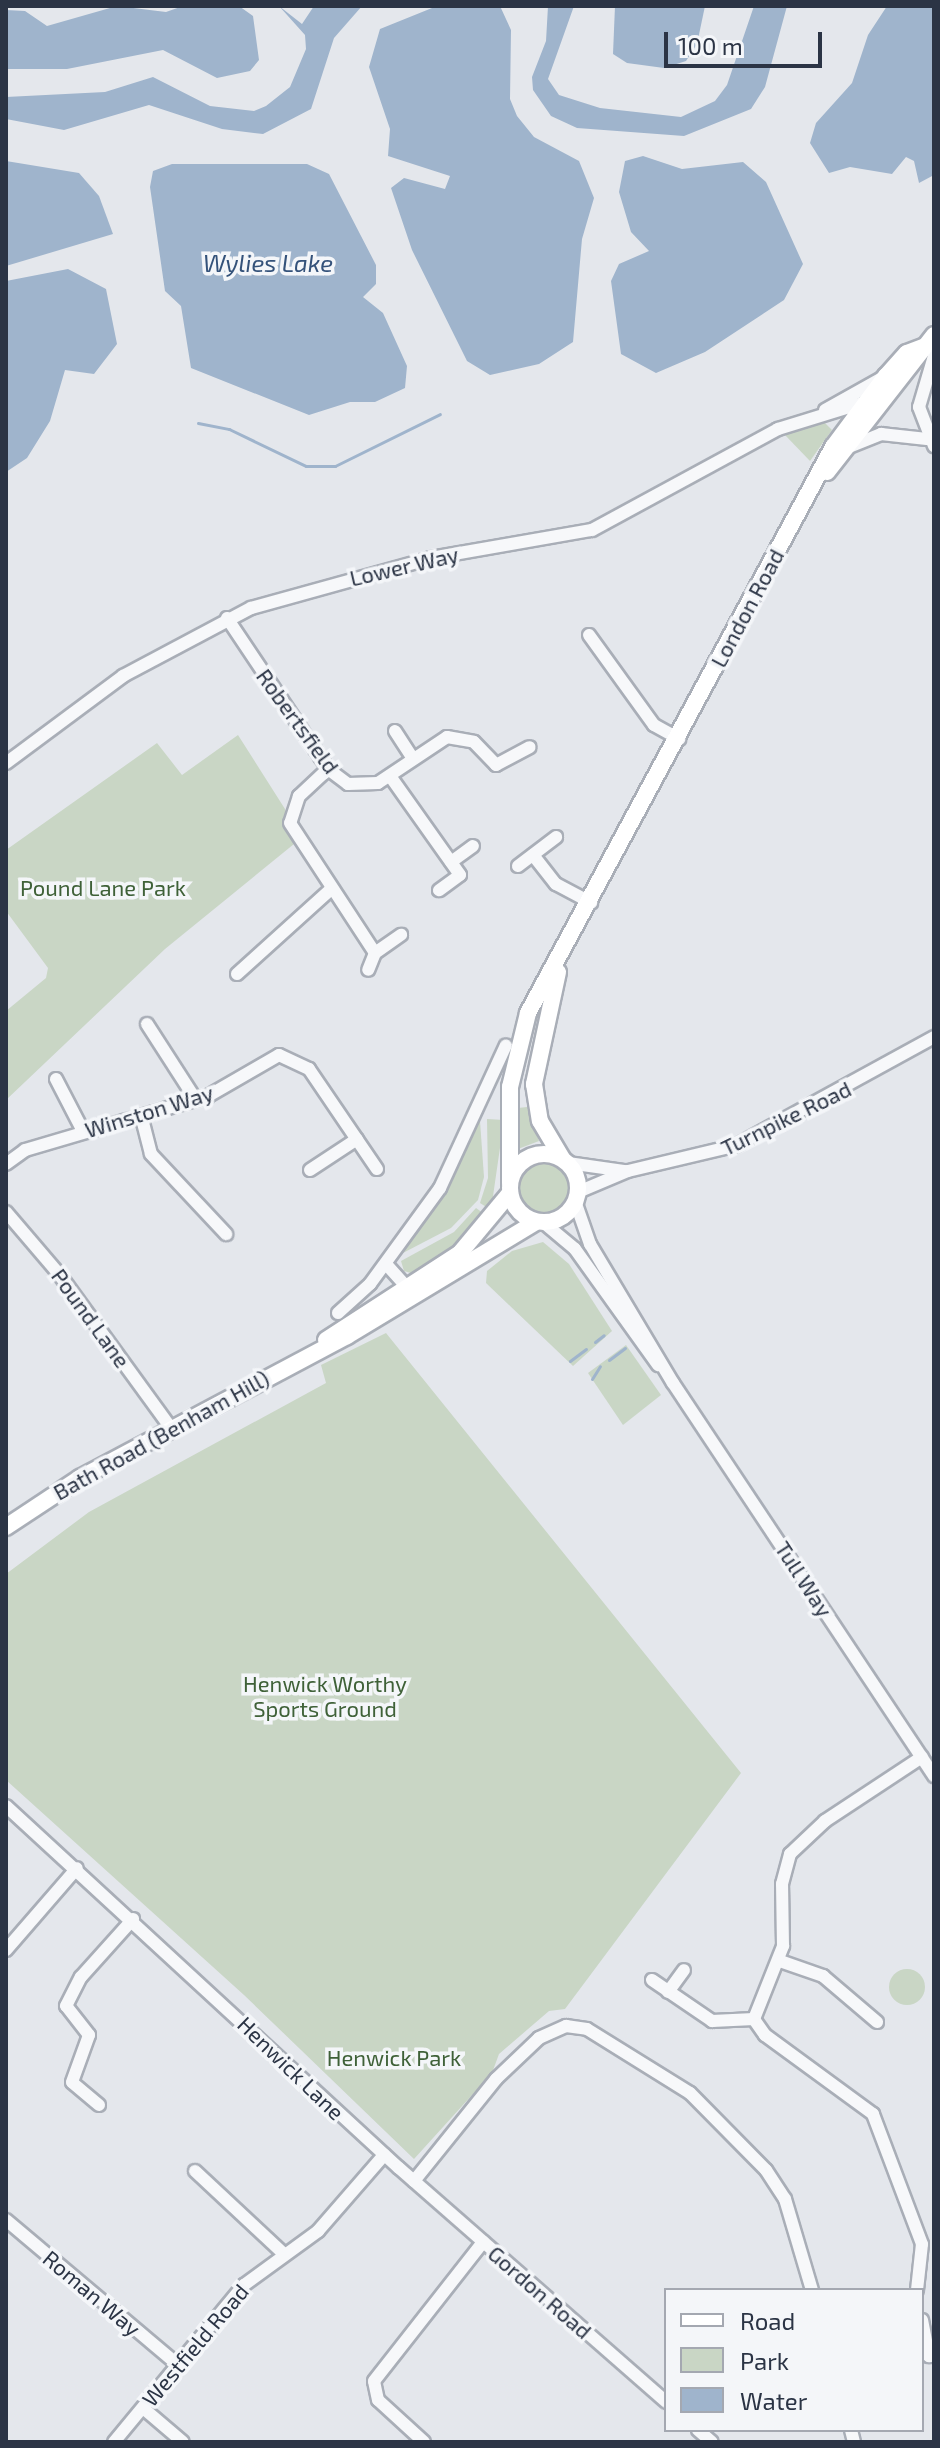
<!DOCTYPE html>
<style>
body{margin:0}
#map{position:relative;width:940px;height:2448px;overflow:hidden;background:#e4e7ec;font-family:"Exo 2",sans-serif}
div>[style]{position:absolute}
.green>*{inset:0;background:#c9d6c5}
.round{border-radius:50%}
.water>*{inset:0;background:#9fb4cc}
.stream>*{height:3px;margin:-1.5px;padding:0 1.5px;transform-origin:1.5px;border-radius:1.5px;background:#9fb4cc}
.roads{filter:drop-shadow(2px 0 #a9aeb7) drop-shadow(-2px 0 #a9aeb7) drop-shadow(0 2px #a9aeb7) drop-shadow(0 -2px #a9aeb7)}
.minor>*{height:12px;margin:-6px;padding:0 6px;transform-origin:6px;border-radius:6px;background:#f7f8fa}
.major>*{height:16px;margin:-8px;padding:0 8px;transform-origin:8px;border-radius:8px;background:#fff}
.major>.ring{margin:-8px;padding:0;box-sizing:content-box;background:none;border:16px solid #fff;border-radius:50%}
span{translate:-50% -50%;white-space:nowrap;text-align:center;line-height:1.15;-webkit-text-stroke:7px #f4f6f9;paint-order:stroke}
.street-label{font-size:22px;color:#2b3445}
.park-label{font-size:22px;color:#3f6138}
.water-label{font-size:24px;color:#34527a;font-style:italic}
.frame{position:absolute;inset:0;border:8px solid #2b3445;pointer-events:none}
.legend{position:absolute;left:664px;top:2288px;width:260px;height:144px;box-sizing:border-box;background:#f4f6f9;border:2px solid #a4a8b1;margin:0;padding:10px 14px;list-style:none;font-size:24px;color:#2b3445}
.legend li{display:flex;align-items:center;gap:16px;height:40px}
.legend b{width:40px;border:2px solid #a4a8b1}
.scale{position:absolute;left:664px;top:32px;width:158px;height:36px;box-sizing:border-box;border:4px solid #2b3445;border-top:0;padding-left:10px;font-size:24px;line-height:28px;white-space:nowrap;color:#2b3445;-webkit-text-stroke:6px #f4f6f9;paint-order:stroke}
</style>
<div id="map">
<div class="green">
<i style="clip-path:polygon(822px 420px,832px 430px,810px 461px,784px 434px)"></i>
<i style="clip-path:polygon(238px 735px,285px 809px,294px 844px,165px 949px,6px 1100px,6px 1011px,46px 978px,48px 968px,6px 911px,6px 850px,157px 743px,182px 775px)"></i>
<i style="clip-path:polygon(527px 1107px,539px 1141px,518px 1149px,518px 1108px)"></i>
<i style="clip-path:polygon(487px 1119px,504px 1120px,491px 1210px,480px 1203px,488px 1178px)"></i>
<i style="clip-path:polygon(480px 1121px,484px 1177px,478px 1200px,451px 1228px,401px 1254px)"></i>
<i class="round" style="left:519px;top:1162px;width:52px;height:52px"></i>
<i style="clip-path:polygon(476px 1208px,487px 1216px,455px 1248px,414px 1274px,404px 1271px,401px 1261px,454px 1232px)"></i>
<i style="clip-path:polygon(543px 1242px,569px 1264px,612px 1331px,573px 1366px,486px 1283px,487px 1271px,512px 1251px)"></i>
<i style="clip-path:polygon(386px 1333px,741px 1773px,565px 2009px,549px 2011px,499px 2054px,492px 2073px,414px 2159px,244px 1995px,6px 1780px,6px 1574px,89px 1512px,326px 1383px,321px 1365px)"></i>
<i style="clip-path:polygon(626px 1345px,661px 1395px,623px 1425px,588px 1373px)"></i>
<i class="round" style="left:889px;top:1969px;width:36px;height:36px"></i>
</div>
<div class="water">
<i style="clip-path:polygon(117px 6px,166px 12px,183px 6px,239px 6px,253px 16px,259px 60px,250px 71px,217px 78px,163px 50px,67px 69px,6px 69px,6px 10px,25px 11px,47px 26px)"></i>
<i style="clip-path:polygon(279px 6px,302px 24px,314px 6px,362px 6px,334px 38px,311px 109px,263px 134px,222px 129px,149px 105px,64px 130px,6px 119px,6px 97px,105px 92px,153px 77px,210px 106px,254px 111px,266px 106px,290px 87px,306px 49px,305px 35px)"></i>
<i style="clip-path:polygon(437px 6px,500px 6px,511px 30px,510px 99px,517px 116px,534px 137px,579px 161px,594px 198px,582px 239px,573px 342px,539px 364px,490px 375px,467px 361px,412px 250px,391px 188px,404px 178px,445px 189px,450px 176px,388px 156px,390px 129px,369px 67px,380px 29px)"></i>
<i style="clip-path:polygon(548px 6px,574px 6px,548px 79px,559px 95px,600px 108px,681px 117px,715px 101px,727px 85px,754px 6px,787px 6px,765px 87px,751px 109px,684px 136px,577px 128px,551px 116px,533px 90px,532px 77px,546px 41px)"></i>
<i style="clip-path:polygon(615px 6px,705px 6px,697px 44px,686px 61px,664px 68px,627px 63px,613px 54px)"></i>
<i style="clip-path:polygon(887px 6px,934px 6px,934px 175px,919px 183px,914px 161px,906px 157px,892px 174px,850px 167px,829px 173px,810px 143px,816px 123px,852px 83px,868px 35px)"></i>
<i style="clip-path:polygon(643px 156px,682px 169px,743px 162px,766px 182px,803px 264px,784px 300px,705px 352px,656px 373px,621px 354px,611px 281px,619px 264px,649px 251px,631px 232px,619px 192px,625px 161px)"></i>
<i style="clip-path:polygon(6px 161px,79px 173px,99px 196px,113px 234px,6px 266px)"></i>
<i style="clip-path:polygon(172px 164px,307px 164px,329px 174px,376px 265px,376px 284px,363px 297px,383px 313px,407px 366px,405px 388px,375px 402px,350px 402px,309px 415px,191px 368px,181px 306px,165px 291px,150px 187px,153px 171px)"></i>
<i style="clip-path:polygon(68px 269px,106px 289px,117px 344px,94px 374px,65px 370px,50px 421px,27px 458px,6px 472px,6px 281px)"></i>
</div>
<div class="stream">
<i style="left:198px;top:423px;width:32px;rotate:11deg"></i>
<i style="left:229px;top:429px;width:85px;rotate:25.7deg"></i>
<i style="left:306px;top:466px;width:29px"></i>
<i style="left:335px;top:466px;width:117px;rotate:-26.3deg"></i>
<i style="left:595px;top:1342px;width:11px;rotate:-38deg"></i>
<i style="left:609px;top:1360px;width:20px;rotate:-37deg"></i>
<i style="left:570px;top:1361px;width:20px;rotate:-37deg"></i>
<i style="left:592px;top:1379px;width:15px;rotate:-58deg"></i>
</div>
<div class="roads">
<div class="minor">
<i style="left:934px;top:356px;width:53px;rotate:106.4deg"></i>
<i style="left:919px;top:407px;width:42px;rotate:69deg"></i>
<i style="left:825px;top:410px;width:65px;rotate:-29.3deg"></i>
<i style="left:849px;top:447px;width:35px;rotate:-22deg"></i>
<i style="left:881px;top:434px;width:46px;rotate:6.2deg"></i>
<i style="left:227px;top:618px;width:182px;rotate:56.2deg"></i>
<i style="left:328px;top:769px;width:25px;rotate:37deg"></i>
<i style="left:348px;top:784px;width:30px;rotate:-2deg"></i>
<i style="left:378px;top:783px;width:83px;rotate:-33.7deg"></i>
<i style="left:447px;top:737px;width:27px;rotate:10deg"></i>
<i style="left:474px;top:742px;width:32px;rotate:46deg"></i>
<i style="left:496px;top:765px;width:38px;rotate:-28deg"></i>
<i style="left:589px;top:635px;width:111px;rotate:54.2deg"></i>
<i style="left:654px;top:725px;width:29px;rotate:29deg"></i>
<i style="left:395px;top:731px;width:31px;rotate:57deg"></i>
<i style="left:6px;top:763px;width:146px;rotate:-36.6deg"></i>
<i style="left:123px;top:676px;width:145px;rotate:-28deg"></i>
<i style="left:251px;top:608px;width:187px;rotate:-15.5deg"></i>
<i style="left:431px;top:558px;width:163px;rotate:-9.9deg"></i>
<i style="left:592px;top:530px;width:212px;rotate:-28.5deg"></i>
<i style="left:778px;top:429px;width:95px;rotate:-17.1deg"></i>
<i style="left:328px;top:769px;width:40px;rotate:137deg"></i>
<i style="left:299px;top:796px;width:28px;rotate:108deg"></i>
<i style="left:290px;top:823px;width:155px;rotate:56.8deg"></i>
<i style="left:375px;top:953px;width:18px;rotate:112deg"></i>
<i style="left:390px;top:776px;width:121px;rotate:54.7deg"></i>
<i style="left:460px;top:875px;width:26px;rotate:144deg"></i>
<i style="left:533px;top:855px;width:37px;rotate:52deg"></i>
<i style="left:556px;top:884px;width:40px;rotate:28deg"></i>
<i style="left:451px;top:862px;width:27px;rotate:-36deg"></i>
<i style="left:518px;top:866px;width:48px;rotate:-37.3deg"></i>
<i style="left:375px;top:953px;width:32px;rotate:-35deg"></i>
<i style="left:237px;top:974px;width:125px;rotate:-42.1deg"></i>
<i style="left:147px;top:1024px;width:90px;rotate:57.2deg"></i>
<i style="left:56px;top:1079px;width:59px;rotate:62.6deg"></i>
<i style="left:141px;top:1115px;width:40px;rotate:75.6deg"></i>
<i style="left:151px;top:1154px;width:110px;rotate:46.8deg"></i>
<i style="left:568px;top:1163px;width:58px;rotate:8deg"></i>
<i style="left:6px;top:1164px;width:24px;rotate:-36deg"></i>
<i style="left:25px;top:1150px;width:191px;rotate:-16.4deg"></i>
<i style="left:208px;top:1096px;width:82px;rotate:-30deg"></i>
<i style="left:279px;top:1055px;width:33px;rotate:25deg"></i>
<i style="left:309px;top:1069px;width:121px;rotate:55.8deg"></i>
<i style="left:310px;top:1170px;width:56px;rotate:-33.4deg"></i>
<i style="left:578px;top:1192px;width:54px;rotate:-22.8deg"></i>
<i style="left:628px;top:1171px;width:112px;rotate:-13.4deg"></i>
<i style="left:737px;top:1145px;width:225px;rotate:-28.7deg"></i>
<i style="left:575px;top:1201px;width:46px;rotate:70.8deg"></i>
<i style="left:590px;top:1244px;width:162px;rotate:59.2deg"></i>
<i style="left:673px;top:1383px;width:472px;rotate:56.4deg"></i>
<i style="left:6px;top:1212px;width:82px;rotate:49.5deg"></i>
<i style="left:59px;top:1274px;width:190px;rotate:54deg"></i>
<i style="left:544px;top:1223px;width:40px;rotate:40deg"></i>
<i style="left:575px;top:1249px;width:143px;rotate:54.4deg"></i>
<i style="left:386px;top:1264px;width:38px;rotate:48deg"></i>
<i style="left:338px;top:1313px;width:43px;rotate:-42.2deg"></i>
<i style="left:370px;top:1284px;width:119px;rotate:-53.9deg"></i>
<i style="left:440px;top:1188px;width:157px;rotate:-65.2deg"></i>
<i style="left:6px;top:1806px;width:534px;rotate:42.65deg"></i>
<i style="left:399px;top:2168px;width:355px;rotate:41.2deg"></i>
<i style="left:6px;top:1950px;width:108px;rotate:-49.1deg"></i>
<i style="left:780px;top:1961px;width:46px;rotate:19.2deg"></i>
<i style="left:823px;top:1976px;width:71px;rotate:40.4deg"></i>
<i style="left:652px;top:1980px;width:73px;rotate:34.3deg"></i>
<i style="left:712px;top:2021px;width:42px;rotate:-2.7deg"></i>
<i style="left:668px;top:1992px;width:27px;rotate:-54deg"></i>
<i style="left:99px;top:2105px;width:35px;rotate:-140deg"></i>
<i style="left:72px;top:2082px;width:50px;rotate:-70.1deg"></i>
<i style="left:89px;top:2035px;width:37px;rotate:-128deg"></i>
<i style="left:66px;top:2006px;width:33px;rotate:-63deg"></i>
<i style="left:81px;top:1977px;width:78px;rotate:-48.1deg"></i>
<i style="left:195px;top:2171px;width:122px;rotate:43deg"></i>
<i style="left:414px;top:2181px;width:131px;rotate:-51.2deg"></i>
<i style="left:496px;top:2079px;width:59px;rotate:-43.6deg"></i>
<i style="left:539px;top:2038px;width:30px;rotate:-24deg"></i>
<i style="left:566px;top:2026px;width:21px;rotate:8deg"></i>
<i style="left:587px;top:2029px;width:121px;rotate:31.9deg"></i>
<i style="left:690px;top:2093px;width:108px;rotate:45.4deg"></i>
<i style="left:766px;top:2170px;width:35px;rotate:57deg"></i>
<i style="left:785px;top:2199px;width:95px;rotate:73.5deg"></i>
<i style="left:6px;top:2220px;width:225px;rotate:40.1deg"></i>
<i style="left:917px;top:2290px;width:46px;rotate:-83.8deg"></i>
<i style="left:922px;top:2244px;width:139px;rotate:-110.7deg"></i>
<i style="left:873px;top:2114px;width:134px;rotate:-143.8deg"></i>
<i style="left:765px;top:2035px;width:19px;rotate:-125deg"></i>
<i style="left:754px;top:2019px;width:79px;rotate:-68.3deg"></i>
<i style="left:783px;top:1946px;width:62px;rotate:-90.9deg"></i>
<i style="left:782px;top:1884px;width:31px;rotate:-75deg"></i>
<i style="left:790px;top:1854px;width:48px;rotate:-43.3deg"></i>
<i style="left:825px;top:1821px;width:116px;rotate:-33.4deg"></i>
<i style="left:922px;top:2320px;width:37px;rotate:79deg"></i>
<i style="left:929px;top:2356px;width:5px;rotate:-11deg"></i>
<i style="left:143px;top:2408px;width:52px;rotate:40.4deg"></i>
<i style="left:698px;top:2430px;width:18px;rotate:41deg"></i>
<i style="left:851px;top:2430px;width:12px;rotate:76deg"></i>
<i style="left:114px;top:2442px;width:204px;rotate:-50.4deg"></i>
<i style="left:244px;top:2285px;width:92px;rotate:-36.1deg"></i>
<i style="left:318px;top:2231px;width:101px;rotate:-49deg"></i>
<i style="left:424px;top:2442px;width:62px;rotate:-137.6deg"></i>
<i style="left:378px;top:2400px;width:19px;rotate:-102deg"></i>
<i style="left:374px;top:2381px;width:177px;rotate:-51.9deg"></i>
</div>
<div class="major">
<i style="left:827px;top:472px;width:174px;rotate:-52deg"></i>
<i style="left:558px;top:972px;width:115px;rotate:102.1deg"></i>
<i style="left:534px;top:1084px;width:37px;rotate:81deg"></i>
<i style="left:540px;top:1121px;width:43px;rotate:59.3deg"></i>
<i class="ring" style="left:510px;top:1154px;width:52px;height:52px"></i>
<i style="left:510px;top:1183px;width:96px;rotate:-90deg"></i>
<i style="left:510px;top:1087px;width:76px;rotate:-76.3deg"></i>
<i style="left:528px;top:1013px;width:643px;rotate:-61.68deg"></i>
<i style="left:833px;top:447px;width:89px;rotate:-53.3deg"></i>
<i style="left:886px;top:376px;width:31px;rotate:-48deg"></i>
<i style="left:907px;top:353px;width:17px;rotate:-21deg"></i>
<i style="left:326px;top:1340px;width:160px;rotate:-33deg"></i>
<i style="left:460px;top:1253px;width:78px;rotate:-50.2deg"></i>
<i style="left:6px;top:1527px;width:89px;rotate:-33.5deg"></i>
<i style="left:80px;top:1478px;width:302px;rotate:-28deg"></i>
<i style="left:347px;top:1336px;width:221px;rotate:-31.1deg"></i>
</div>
</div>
<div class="street-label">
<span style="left:404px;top:566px;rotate:-13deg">Lower Way</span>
<span style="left:747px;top:608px;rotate:-62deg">London Road</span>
<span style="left:298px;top:721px;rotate:54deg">Robertsfield</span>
<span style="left:149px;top:1111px;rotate:-17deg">Winston Way</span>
<span style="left:786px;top:1118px;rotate:-26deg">Turnpike Road</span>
<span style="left:91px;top:1318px;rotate:54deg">Pound Lane</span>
<span style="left:161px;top:1435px;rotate:-29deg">Bath Road (Benham Hill)</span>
<span style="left:804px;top:1579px;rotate:57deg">Tull Way</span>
<span style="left:291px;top:2068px;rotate:44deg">Henwick Lane</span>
<span style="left:540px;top:2292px;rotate:41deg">Gordon Road</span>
<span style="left:92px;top:2293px;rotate:40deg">Roman Way</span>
<span style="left:195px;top:2345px;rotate:-50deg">Westfield Road</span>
</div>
<div class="park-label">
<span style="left:103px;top:888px">Pound Lane Park</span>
<span style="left:325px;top:1696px">Henwick Worthy<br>Sports Ground</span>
<span style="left:394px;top:2058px">Henwick Park</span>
</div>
<div class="water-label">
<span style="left:268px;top:263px">Wylies Lake</span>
</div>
<div class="frame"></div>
<ul class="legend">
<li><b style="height:10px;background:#fff"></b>Road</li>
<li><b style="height:22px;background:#c9d6c5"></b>Park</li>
<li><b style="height:22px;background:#9fb4cc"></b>Water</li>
</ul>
<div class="scale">100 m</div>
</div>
